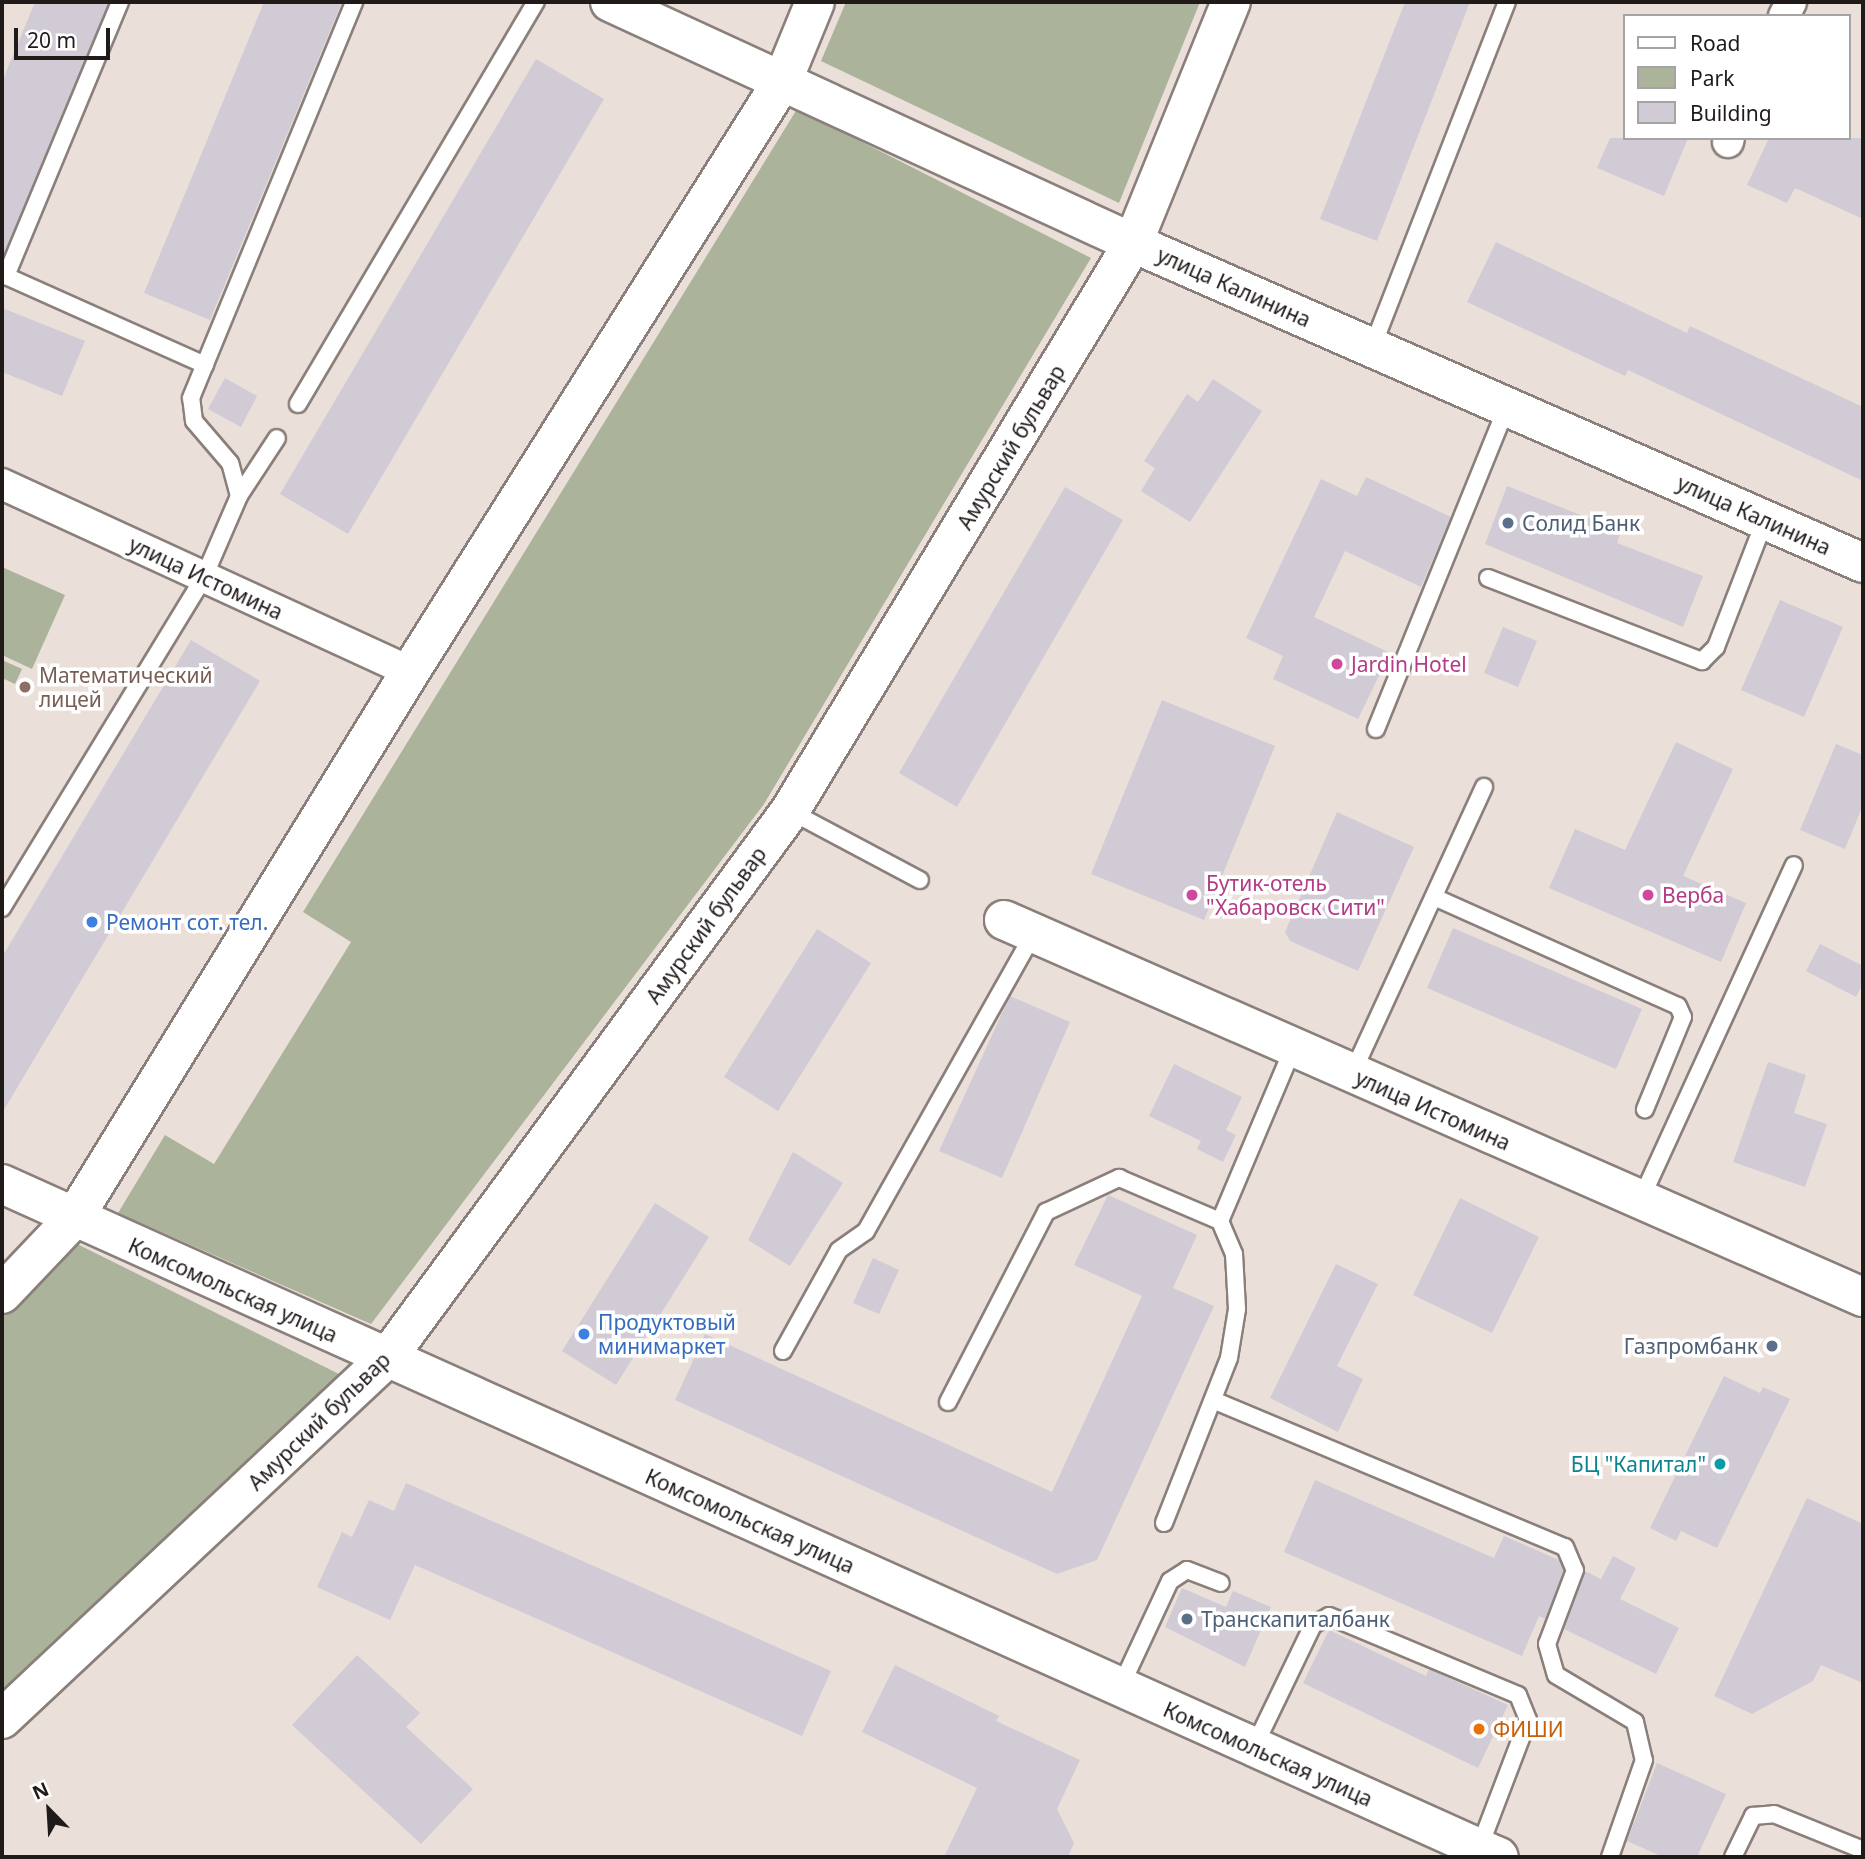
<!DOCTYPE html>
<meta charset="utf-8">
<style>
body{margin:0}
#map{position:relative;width:1865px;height:1859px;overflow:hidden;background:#ebdfd9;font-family:"Noto Sans",sans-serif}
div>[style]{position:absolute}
.green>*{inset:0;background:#abb39a}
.building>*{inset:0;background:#d1cbd5}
.roads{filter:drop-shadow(2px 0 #8a7f7a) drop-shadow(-2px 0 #8a7f7a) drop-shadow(0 2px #8a7f7a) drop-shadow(0 -2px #8a7f7a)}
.lane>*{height:16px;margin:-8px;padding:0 8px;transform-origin:8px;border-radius:8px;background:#fff}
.street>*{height:30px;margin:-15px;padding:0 15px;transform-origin:15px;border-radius:15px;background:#fff}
.secondary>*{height:38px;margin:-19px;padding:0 19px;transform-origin:19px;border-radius:19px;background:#fff}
.primary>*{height:38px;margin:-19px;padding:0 19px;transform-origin:19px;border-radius:19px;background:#fff}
.dots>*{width:19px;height:19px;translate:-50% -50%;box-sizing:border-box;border:4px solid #fff;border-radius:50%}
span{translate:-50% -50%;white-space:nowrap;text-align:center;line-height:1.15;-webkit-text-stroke:7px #fff;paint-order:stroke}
.street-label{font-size:21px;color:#201b19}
.service-label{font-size:21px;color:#4e5e75}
.left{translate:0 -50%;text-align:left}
.right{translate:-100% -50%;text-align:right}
.hotel-label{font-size:21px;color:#b23c85}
.education-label{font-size:21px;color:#785e54}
.shop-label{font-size:21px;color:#366cbe}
.culture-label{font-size:21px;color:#0d838f}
.food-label{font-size:21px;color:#c56008}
.frame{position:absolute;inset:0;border:4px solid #201b19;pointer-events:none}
.legend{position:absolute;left:1623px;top:14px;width:228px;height:126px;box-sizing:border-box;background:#fff;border:2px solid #a6a4a3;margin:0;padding:9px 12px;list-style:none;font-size:21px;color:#201b19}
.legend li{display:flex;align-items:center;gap:14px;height:35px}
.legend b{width:35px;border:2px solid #a6a4a3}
.north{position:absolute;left:14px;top:1775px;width:70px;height:70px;-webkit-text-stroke:5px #fff;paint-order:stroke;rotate:336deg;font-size:19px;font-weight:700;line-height:28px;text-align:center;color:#201b19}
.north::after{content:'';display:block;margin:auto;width:24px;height:32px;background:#201b19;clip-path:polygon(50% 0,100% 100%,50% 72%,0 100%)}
.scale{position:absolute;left:14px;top:28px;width:96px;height:32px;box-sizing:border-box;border:4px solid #201b19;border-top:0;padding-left:9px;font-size:21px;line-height:24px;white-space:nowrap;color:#201b19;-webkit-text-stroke:5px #fff;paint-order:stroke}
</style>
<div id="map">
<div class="green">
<i style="clip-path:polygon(846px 2px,1200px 2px,1119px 203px,821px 61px)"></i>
<i style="clip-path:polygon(797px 109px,1091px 258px,764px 804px,371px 1324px,118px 1213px,165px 1135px,214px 1164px,351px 942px,303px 912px)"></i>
<i style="clip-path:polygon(2px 567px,65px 595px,32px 669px,2px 655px)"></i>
<i style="clip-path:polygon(2px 660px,22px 669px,15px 684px,2px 678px)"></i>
<i style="clip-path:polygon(73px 1242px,341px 1375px,2px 1696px,2px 1316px)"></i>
</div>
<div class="building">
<i style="clip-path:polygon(35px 2px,109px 2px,2px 259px,2px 82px)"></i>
<i style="clip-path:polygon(264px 2px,342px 2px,210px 320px,144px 293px)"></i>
<i style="clip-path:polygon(1405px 2px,1470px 2px,1377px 241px,1320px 219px)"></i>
<i style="clip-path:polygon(536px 59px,604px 99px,348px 534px,280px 494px)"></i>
<i style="clip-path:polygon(1610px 138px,1688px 138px,1664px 196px,1597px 168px)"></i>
<i style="clip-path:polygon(1769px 138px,1863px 138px,1863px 219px,1795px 188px,1787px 203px,1747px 185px)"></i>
<i style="clip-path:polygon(1496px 242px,1687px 333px,1690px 326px,1863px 407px,1863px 481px,1628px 370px,1625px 376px,1467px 302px)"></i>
<i style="clip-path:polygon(2px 308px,85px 341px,62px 396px,2px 372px)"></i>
<i style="clip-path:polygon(225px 378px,257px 396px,241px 427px,208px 409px)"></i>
<i style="clip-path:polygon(1213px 379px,1262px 411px,1190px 522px,1141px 491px,1155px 468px,1144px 461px,1187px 394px,1198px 402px)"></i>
<i style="clip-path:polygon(1366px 477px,1451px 517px,1421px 587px,1345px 551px,1314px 617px,1390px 653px,1358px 719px,1273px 679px,1283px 656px,1246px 638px,1321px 479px,1357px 496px)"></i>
<i style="clip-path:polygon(1507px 486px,1621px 531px,1617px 543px,1703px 576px,1683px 627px,1485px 544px)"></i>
<i style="clip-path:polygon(1065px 487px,1123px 520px,957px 807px,899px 773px)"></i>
<i style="clip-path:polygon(1780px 600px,1843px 627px,1804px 717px,1741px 690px)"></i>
<i style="clip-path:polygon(1503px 627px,1537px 641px,1518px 687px,1484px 673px)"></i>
<i style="clip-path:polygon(191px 640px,260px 681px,2px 1113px,2px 957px)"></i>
<i style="clip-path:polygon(1162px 700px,1275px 746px,1204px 920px,1091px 874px)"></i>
<i style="clip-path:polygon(1676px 742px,1733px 769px,1683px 876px,1746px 903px,1721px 962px,1549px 888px,1575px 829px,1625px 850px)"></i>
<i style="clip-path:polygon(1836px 744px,1863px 755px,1863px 805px,1845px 849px,1800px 830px)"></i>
<i style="clip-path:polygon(1337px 812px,1414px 847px,1358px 971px,1290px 941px,1285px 932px)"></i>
<i style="clip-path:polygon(1453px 928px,1642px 1009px,1616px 1069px,1427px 988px)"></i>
<i style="clip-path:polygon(817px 929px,871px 963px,778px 1111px,724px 1077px)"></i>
<i style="clip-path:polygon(1820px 944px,1863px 966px,1863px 983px,1856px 997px,1806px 971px)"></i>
<i style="clip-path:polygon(1010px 996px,1070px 1022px,1002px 1178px,939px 1151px)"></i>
<i style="clip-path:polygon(1768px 1062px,1806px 1075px,1794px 1113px,1827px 1124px,1805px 1187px,1733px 1162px)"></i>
<i style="clip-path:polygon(1174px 1064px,1242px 1097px,1226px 1130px,1236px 1135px,1223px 1162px,1197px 1149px,1201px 1141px,1149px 1116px)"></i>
<i style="clip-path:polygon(793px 1152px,843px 1183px,790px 1266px,748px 1240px)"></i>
<i style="clip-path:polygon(1108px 1195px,1197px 1235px,1173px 1288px,1214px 1306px,1097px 1560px,1057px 1574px,675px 1400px,705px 1334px,1052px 1492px,1142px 1296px,1074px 1265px)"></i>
<i style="clip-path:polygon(1460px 1198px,1539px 1237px,1492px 1333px,1413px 1295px)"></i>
<i style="clip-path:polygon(655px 1203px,709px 1237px,616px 1385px,562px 1351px)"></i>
<i style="clip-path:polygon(873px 1258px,899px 1270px,879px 1314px,853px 1303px)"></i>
<i style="clip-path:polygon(1336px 1264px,1378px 1284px,1337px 1366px,1363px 1379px,1338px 1432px,1270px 1398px)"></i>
<i style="clip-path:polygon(1724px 1376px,1760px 1393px,1763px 1387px,1790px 1399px,1717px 1548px,1681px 1531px,1676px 1541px,1650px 1528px)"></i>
<i style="clip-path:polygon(1315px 1480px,1494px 1558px,1504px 1536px,1559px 1560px,1564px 1570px,1545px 1619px,1539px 1616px,1522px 1656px,1284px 1552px)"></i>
<i style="clip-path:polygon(406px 1483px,831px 1671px,802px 1736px,415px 1565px,390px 1620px,317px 1587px,342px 1532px,352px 1537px,369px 1500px,394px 1511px)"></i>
<i style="clip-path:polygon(1807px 1498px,1863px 1524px,1863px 1683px,1821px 1665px,1813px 1681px,1752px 1714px,1714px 1696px)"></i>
<i style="clip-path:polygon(1613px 1556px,1636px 1568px,1620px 1599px,1679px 1628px,1656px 1674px,1564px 1629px,1585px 1571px,1601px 1579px)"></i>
<i style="clip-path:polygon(1182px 1588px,1226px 1607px,1233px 1591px,1271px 1607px,1245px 1667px,1165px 1627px)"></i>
<i style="clip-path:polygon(1329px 1630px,1426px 1676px,1429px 1669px,1508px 1705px,1478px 1768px,1303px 1683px)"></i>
<i style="clip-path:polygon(357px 1655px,420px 1713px,406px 1727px,473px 1789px,421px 1844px,292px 1725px)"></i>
<i style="clip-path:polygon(895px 1665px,999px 1716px,996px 1721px,1080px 1760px,1057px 1809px,1074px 1843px,1068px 1857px,944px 1857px,977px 1788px,862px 1732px)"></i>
<i style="clip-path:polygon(1657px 1763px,1726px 1794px,1697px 1857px,1663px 1857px,1627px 1841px)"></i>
</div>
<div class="roads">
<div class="lane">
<i style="left:120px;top:2px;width:297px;rotate:112.6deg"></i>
<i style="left:6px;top:276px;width:218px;rotate:24.1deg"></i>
<i style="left:1372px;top:348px;width:371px;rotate:-68.7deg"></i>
<i style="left:298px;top:404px;width:467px;rotate:-59.4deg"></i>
<i style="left:239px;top:496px;width:69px;rotate:-56.8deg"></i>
<i style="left:1488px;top:578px;width:230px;rotate:21.2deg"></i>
<i style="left:1702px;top:661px;width:20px;rotate:-45deg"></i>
<i style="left:1716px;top:647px;width:136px;rotate:-68.9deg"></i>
<i style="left:1376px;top:729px;width:349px;rotate:-67.9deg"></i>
<i style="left:790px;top:811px;width:147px;rotate:28deg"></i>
<i style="left:1434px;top:897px;width:267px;rotate:24.1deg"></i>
<i style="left:1678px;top:1006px;width:12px;rotate:66deg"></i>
<i style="left:1683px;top:1017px;width:100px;rotate:112.4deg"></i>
<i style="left:2px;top:908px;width:388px;rotate:-58.6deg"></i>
<i style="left:204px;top:577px;width:88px;rotate:-66.6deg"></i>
<i style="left:239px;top:496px;width:34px;rotate:-105deg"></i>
<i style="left:230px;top:463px;width:55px;rotate:-130.6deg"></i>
<i style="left:194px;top:421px;width:23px;rotate:-97deg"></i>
<i style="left:191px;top:398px;width:428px;rotate:-67.6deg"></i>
<i style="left:1352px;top:1074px;width:316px;rotate:-65.3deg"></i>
<i style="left:1641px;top:1199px;width:367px;rotate:-65.4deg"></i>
<i style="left:783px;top:1351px;width:115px;rotate:-61deg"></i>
<i style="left:839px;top:1250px;width:33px;rotate:-35deg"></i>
<i style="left:866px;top:1231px;width:342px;rotate:-60.6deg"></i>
<i style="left:1213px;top:1400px;width:381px;rotate:22.7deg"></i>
<i style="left:1565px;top:1547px;width:25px;rotate:67deg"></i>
<i style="left:1575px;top:1570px;width:79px;rotate:110.7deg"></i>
<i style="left:1547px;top:1644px;width:32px;rotate:74deg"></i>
<i style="left:1556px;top:1675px;width:92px;rotate:30.7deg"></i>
<i style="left:1635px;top:1722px;width:39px;rotate:77deg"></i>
<i style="left:1644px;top:1760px;width:103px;rotate:109.3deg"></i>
<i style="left:948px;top:1402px;width:214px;rotate:-62.7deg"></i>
<i style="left:1046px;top:1212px;width:81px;rotate:-25deg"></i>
<i style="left:1119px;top:1178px;width:110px;rotate:23.1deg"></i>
<i style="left:1164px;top:1523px;width:177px;rotate:-68.5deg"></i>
<i style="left:1229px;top:1358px;width:50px;rotate:-80.7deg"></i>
<i style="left:1237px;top:1309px;width:55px;rotate:-93.1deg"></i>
<i style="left:1234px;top:1254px;width:36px;rotate:-113deg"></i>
<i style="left:1220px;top:1221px;width:188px;rotate:-67.1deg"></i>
<i style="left:1120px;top:1688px;width:118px;rotate:-65deg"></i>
<i style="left:1170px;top:1581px;width:20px;rotate:-33deg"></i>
<i style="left:1187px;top:1570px;width:36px;rotate:21deg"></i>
<i style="left:1254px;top:1747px;width:136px;rotate:-64.2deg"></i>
<i style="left:1313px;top:1625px;width:18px;rotate:-29deg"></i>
<i style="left:1329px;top:1616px;width:205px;rotate:22.7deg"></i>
<i style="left:1518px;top:1695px;width:27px;rotate:68deg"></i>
<i style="left:1528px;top:1720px;width:137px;rotate:110.9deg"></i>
<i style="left:1733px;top:1857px;width:46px;rotate:-64deg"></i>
<i style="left:1753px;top:1816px;width:21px;rotate:-5deg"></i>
<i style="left:1774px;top:1814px;width:96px;rotate:22deg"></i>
</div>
<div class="street">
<i style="left:1784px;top:16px;width:16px;rotate:-63deg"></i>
<i style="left:1728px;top:142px;width:4px;rotate:-76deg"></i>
<i style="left:2px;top:484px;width:449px;rotate:24.7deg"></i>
</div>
<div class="secondary">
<i style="left:1004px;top:920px;width:938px;rotate:23.7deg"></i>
<i style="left:2px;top:1184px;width:1641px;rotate:24.21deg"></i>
<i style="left:2px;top:1294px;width:105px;rotate:-46.5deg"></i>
<i style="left:74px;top:1218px;width:641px;rotate:-58.39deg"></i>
<i style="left:410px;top:672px;width:700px;rotate:-57.79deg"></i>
<i style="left:783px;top:80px;width:84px;rotate:-67.7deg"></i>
<i style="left:2px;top:1719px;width:528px;rotate:-43.16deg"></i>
<i style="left:387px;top:1358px;width:679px;rotate:-53.62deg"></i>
<i style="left:790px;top:811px;width:664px;rotate:-58.87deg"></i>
<i style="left:1133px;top:243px;width:260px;rotate:-67.9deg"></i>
</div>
<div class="primary">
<i style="left:610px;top:2px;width:576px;rotate:24.74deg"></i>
<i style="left:1133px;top:243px;width:797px;rotate:23.67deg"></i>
</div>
</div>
<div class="dots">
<i style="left:1508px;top:523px;background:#5c6f8a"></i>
<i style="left:1337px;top:664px;background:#d1479c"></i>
<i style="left:25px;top:687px;background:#8d6e63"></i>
<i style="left:1192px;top:895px;background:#d1479c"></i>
<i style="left:1648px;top:895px;background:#d1479c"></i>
<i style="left:92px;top:922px;background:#3f7fe0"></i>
<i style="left:584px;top:1334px;background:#3f7fe0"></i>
<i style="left:1772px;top:1346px;background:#5c6f8a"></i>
<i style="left:1720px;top:1464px;background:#0f9aa8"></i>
<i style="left:1187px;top:1619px;background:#5c6f8a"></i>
<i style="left:1479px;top:1729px;background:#e8710a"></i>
</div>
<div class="street-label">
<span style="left:1234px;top:287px;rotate:24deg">улица Калинина</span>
<span style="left:1011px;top:447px;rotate:-59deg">Амурский бульвар</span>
<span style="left:1754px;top:515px;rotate:24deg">улица Калинина</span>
<span style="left:206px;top:578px;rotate:25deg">улица Истомина</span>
<span style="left:706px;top:925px;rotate:-54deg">Амурский бульвар</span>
<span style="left:1433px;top:1110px;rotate:24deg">улица Истомина</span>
<span style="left:233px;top:1290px;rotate:24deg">Комсомольская улица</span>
<span style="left:319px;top:1421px;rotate:-44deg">Амурский бульвар</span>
<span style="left:750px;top:1521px;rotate:24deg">Комсомольская улица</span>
<span style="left:1268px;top:1754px;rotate:24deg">Комсомольская улица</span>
</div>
<div class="service-label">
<span class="left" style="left:1522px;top:523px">Солид Банк</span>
<span class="right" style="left:1758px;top:1346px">Газпромбанк</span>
<span class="left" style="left:1201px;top:1619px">Транскапиталбанк</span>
</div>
<div class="hotel-label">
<span class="left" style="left:1351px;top:664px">Jardin Hotel</span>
<span class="left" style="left:1206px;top:895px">Бутик-отель<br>"Хабаровск Сити"</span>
<span class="left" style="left:1662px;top:895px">Верба</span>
</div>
<div class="education-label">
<span class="left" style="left:39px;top:687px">Математический<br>лицей</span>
</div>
<div class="shop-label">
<span class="left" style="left:106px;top:922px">Ремонт сот. тел.</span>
<span class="left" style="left:598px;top:1334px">Продуктовый<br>минимаркет</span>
</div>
<div class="culture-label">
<span class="right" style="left:1706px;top:1464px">БЦ "Капитал"</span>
</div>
<div class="food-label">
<span class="left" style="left:1493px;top:1729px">ФИШИ</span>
</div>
<div class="frame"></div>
<ul class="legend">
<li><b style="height:9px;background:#fff"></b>Road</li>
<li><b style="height:19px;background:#abb39a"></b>Park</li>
<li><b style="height:19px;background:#d1cbd5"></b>Building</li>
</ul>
<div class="north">N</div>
<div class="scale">20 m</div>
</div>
